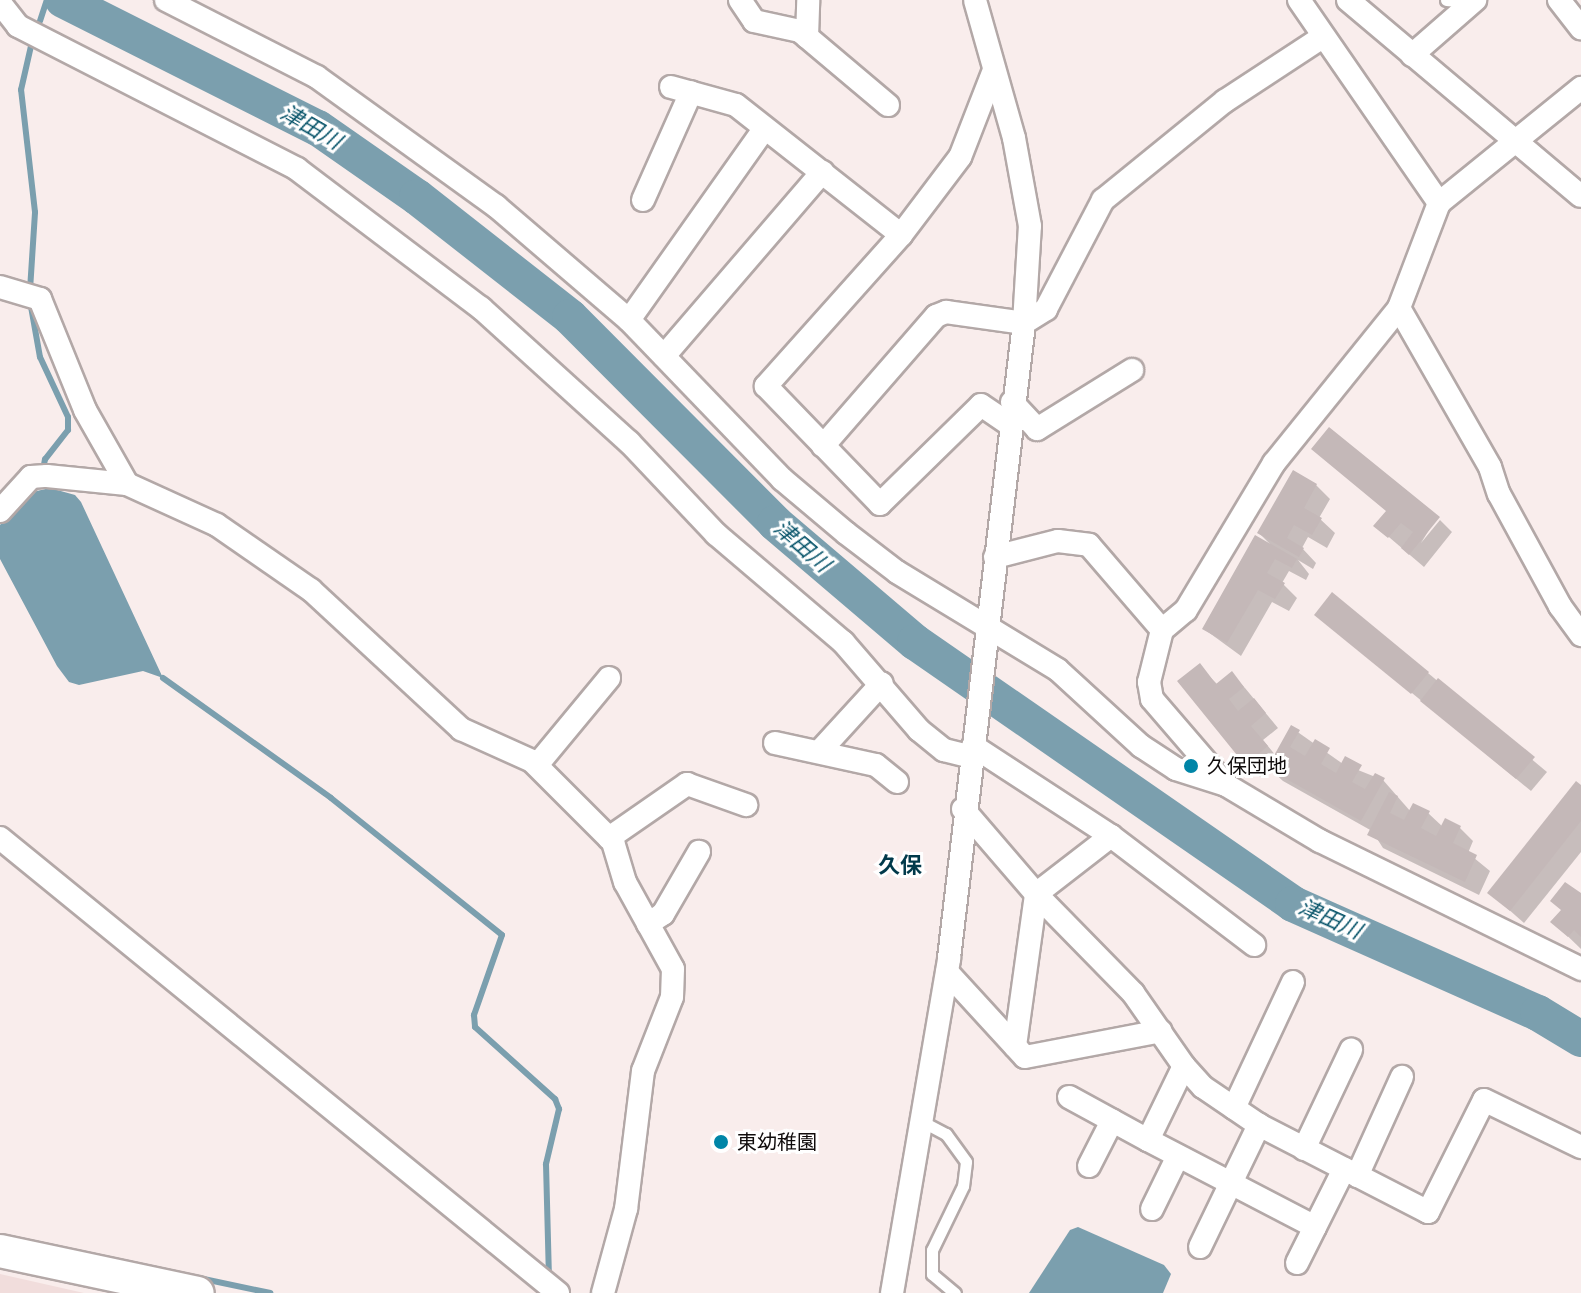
<!DOCTYPE html>
<meta charset="utf-8">
<style>
body{margin:0}
#map{position:relative;width:1581px;height:1293px;overflow:hidden;background:#f9edec;font-family:Rubik,"Noto Sans JP",sans-serif}
div>[style]{position:absolute}
.built>*{inset:0;background:#f1dddc}
.water>*{inset:0;background:#7b9fae}
.shadow>*{inset:0;background:#0003}
.stream>*{height:6px;margin:-3px;padding:0 3px;transform-origin:3px;border-radius:3px;background:#7b9fae}
.river>*{height:36px;margin:-18px;padding:0 18px;transform-origin:18px;border-radius:18px;background:#7b9fae}
.building>*{inset:0;background:#c4b8b8}
.roads{filter:drop-shadow(2px 0 #b3a8a7) drop-shadow(-2px 0 #b3a8a7) drop-shadow(0 2px #b3a8a7) drop-shadow(0 -2px #b3a8a7)}
.lane>*{height:11px;margin:-5.5px;padding:0 5.5px;transform-origin:5.5px;border-radius:5.5px;background:#fff}
.street>*{height:22px;margin:-11px;padding:0 11px;transform-origin:11px;border-radius:11px;background:#fff}
.secondary>*{height:32px;margin:-16px;padding:0 16px;transform-origin:16px;border-radius:16px;background:#fff}
.dots>*{width:22px;height:22px;translate:-50% -50%;box-sizing:border-box;border:4px solid #fff;border-radius:50%}
span{translate:-50% -50%;white-space:nowrap;text-align:center;line-height:1.15;-webkit-text-stroke:6px #fff;paint-order:stroke}
.poi-label{font-size:20px;color:#100c0c}
.left{translate:0 -50%;text-align:left}
.water-label{font-size:22px;color:#065369;font-style:italic}
.neighbourhood-label{font-size:22px;color:#00394a;font-weight:700}
</style>
<div id="map">
<div class="built">
<i style="clip-path:polygon(0 1274px,84px 1293px,0 1293px)"></i>
</div>
<div class="water">
<i style="clip-path:polygon(50px 488px,75px 495px,81px 502px,163px 678px,143px 671px,79px 685px,69px 682px,57px 666px,0 559px,0 525px,28px 493px)"></i>
<i style="clip-path:polygon(1078px 1227px,1164px 1265px,1171px 1274px,1163px 1293px,1029px 1293px,1070px 1230px)"></i>
</div>
<div class="shadow">
<i style="clip-path:polygon(1313px 449px,1437px 517px,1421px 543px,1440px 520px,1452px 532px,1424px 567px,1376px 526px,1388px 512px)"></i>
<i style="clip-path:polygon(1316px 485px,1330px 499px,1319px 518px,1335px 533px,1327px 548px,1308px 537px,1302px 548px,1316px 563px,1313px 569px,1298px 560px,1309px 574px,1306px 580px,1289px 571px,1282px 583px,1297px 598px,1289px 611px,1272px 602px,1241px 656px,1204px 629px,1271px 545px,1259px 533px)"></i>
<i style="clip-path:polygon(1316px 614px,1428px 673px,1547px 772px,1531px 791px)"></i>
<i style="clip-path:polygon(1199px 666px,1218px 685px,1231px 674px,1245px 688px,1278px 728px,1263px 740px,1276px 756px,1292px 728px,1343px 764px,1383px 780px,1411px 812px,1428px 813px,1443px 827px,1460px 828px,1473px 841px,1468px 853px,1490px 871px,1479px 895px,1383px 848px,1372px 831px,1283px 781px,1270px 769px,1260px 777px,1246px 764px)"></i>
<i style="clip-path:polygon(1581px 787px,1581px 852px,1524px 923px,1490px 893px)"></i>
<i style="clip-path:polygon(1581px 897px,1581px 949px,1553px 922px)"></i>
</div>
<div class="stream">
<i style="left:40px;top:21px;width:22px;rotate:-72deg"></i>
<i style="left:30px;top:290px;width:78px;rotate:-86.3deg"></i>
<i style="left:35px;top:212px;width:123px;rotate:-96.5deg"></i>
<i style="left:21px;top:90px;width:45px;rotate:-77.2deg"></i>
<i style="left:30px;top:301px;width:57px;rotate:79.9deg"></i>
<i style="left:40px;top:357px;width:66px;rotate:65deg"></i>
<i style="left:68px;top:417px;width:13px;rotate:90deg"></i>
<i style="left:68px;top:430px;width:37px;rotate:128deg"></i>
<i style="left:45px;top:459px;width:11px;rotate:100deg"></i>
<i style="left:163px;top:678px;width:206px;rotate:35.5deg"></i>
<i style="left:331px;top:798px;width:219px;rotate:38.7deg"></i>
<i style="left:502px;top:935px;width:85px;rotate:109.3deg"></i>
<i style="left:474px;top:1015px;width:12px;rotate:85deg"></i>
<i style="left:475px;top:1027px;width:108px;rotate:42deg"></i>
<i style="left:555px;top:1099px;width:11px;rotate:68deg"></i>
<i style="left:559px;top:1109px;width:57px;rotate:103.3deg"></i>
<i style="left:546px;top:1164px;width:112px;rotate:88.5deg"></i>
<i style="left:199px;top:1278px;width:73px;rotate:11.9deg"></i>
</div>
<div class="river">
<i style="left:63px;top:0;width:285px;rotate:26.7deg"></i>
<i style="left:318px;top:128px;width:121px;rotate:34.9deg"></i>
<i style="left:417px;top:197px;width:194px;rotate:38.1deg"></i>
<i style="left:570px;top:317px;width:291px;rotate:45.1deg"></i>
<i style="left:775px;top:523px;width:184px;rotate:40.4deg"></i>
<i style="left:915px;top:642px;width:460px;rotate:34.7deg"></i>
<i style="left:1293px;top:904px;width:268px;rotate:24deg"></i>
<i style="left:1538px;top:1013px;width:50px;rotate:31.2deg"></i>
</div>
<div class="building">
<i style="clip-path:polygon(1329px 427px,1440px 517px,1409px 555px,1401px 548px,1413px 532px,1401px 523px,1388px 538px,1373px 526px,1386px 511px,1311px 449px)"></i>
<i style="clip-path:polygon(1293px 470px,1317px 484px,1304px 508px,1322px 518px,1312px 535px,1294px 525px,1287px 538px,1304px 548px,1299px 557px,1257px 533px)"></i>
<i style="clip-path:polygon(1255px 535px,1297px 559px,1292px 568px,1275px 559px,1267px 573px,1285px 583px,1275px 599px,1258px 590px,1227px 643px,1202px 629px)"></i>
<i style="clip-path:polygon(1332px 592px,1429px 672px,1411px 694px,1314px 615px)"></i>
<i style="clip-path:polygon(1200px 663px,1216px 684px,1232px 671px,1244px 687px,1229px 699px,1238px 711px,1254px 698px,1266px 713px,1251px 726px,1268px 746px,1245px 765px,1177px 681px)"></i>
<i style="clip-path:polygon(1438px 678px,1535px 757px,1516px 779px,1420px 701px)"></i>
<i style="clip-path:polygon(1291px 725px,1300px 730px,1290px 747px,1305px 756px,1315px 739px,1330px 748px,1321px 764px,1336px 773px,1345px 756px,1362px 765px,1352px 782px,1365px 789px,1375px 773px,1385px 778px,1361px 821px,1267px 768px)"></i>
<i style="clip-path:polygon(1576px 781px,1581px 785px,1581px 821px,1510px 911px,1487px 893px)"></i>
<i style="clip-path:polygon(1389px 792px,1398px 796px,1390px 813px,1404px 820px,1413px 803px,1430px 811px,1421px 828px,1436px 836px,1445px 818px,1461px 826px,1453px 843px,1477px 855px,1465px 882px,1367px 835px)"></i>
<i style="clip-path:polygon(1565px 882px,1581px 893px,1581px 937px,1574px 930px,1568px 937px,1550px 922px,1561px 910px,1550px 901px)"></i>
</div>
<div class="roads">
<div class="lane">
<i style="left:1446px;top:0;width:24px;rotate:5deg"></i>
<i style="left:923px;top:1122px;width:26px;rotate:28deg"></i>
<i style="left:946px;top:1134px;width:34px;rotate:54deg"></i>
<i style="left:966px;top:1162px;width:24px;rotate:97deg"></i>
<i style="left:963px;top:1186px;width:71px;rotate:115.8deg"></i>
<i style="left:932px;top:1250px;width:24px;rotate:90deg"></i>
<i style="left:932px;top:1274px;width:30px;rotate:40deg"></i>
</div>
<div class="street">
<i style="left:166px;top:0;width:169px;rotate:27deg"></i>
<i style="left:317px;top:77px;width:221px;rotate:35.8deg"></i>
<i style="left:496px;top:206px;width:175px;rotate:40.6deg"></i>
<i style="left:629px;top:320px;width:221px;rotate:46.1deg"></i>
<i style="left:782px;top:479px;width:84px;rotate:40.2deg"></i>
<i style="left:846px;top:533px;width:64px;rotate:37.4deg"></i>
<i style="left:897px;top:572px;width:188px;rotate:31.3deg"></i>
<i style="left:1058px;top:670px;width:113px;rotate:42.5deg"></i>
<i style="left:1141px;top:746px;width:42px;rotate:33.3deg"></i>
<i style="left:1176px;top:769px;width:52px;rotate:17.7deg"></i>
<i style="left:740px;top:0;width:25px;rotate:56deg"></i>
<i style="left:754px;top:21px;width:47px;rotate:12.3deg"></i>
<i style="left:800px;top:31px;width:115px;rotate:40.1deg"></i>
<i style="left:1299px;top:0;width:247px;rotate:55.4deg"></i>
<i style="left:1439px;top:203px;width:112px;rotate:110.9deg"></i>
<i style="left:1399px;top:308px;width:183px;rotate:60.2deg"></i>
<i style="left:1490px;top:467px;width:28px;rotate:72deg"></i>
<i style="left:1499px;top:494px;width:128px;rotate:61.4deg"></i>
<i style="left:1560px;top:606px;width:36px;rotate:54deg"></i>
<i style="left:1348px;top:0;width:304px;rotate:40.1deg"></i>
<i style="left:1559px;top:0;width:36px;rotate:52deg"></i>
<i style="left:0;top:3px;width:29px;rotate:52deg"></i>
<i style="left:18px;top:26px;width:314px;rotate:27.1deg"></i>
<i style="left:297px;top:169px;width:231px;rotate:37.1deg"></i>
<i style="left:481px;top:308px;width:200px;rotate:42.2deg"></i>
<i style="left:629px;top:442px;width:127px;rotate:46.6deg"></i>
<i style="left:716px;top:534px;width:167px;rotate:40.4deg"></i>
<i style="left:843px;top:642px;width:116px;rotate:49.2deg"></i>
<i style="left:919px;top:730px;width:32px;rotate:39deg"></i>
<i style="left:944px;top:750px;width:29px;rotate:14deg"></i>
<i style="left:807px;top:37px;width:37px;rotate:-88deg"></i>
<i style="left:1412px;top:55px;width:84px;rotate:-41.1deg"></i>
<i style="left:994px;top:70px;width:93px;rotate:111.3deg"></i>
<i style="left:960px;top:157px;width:98px;rotate:127.1deg"></i>
<i style="left:901px;top:235px;width:203px;rotate:131.8deg"></i>
<i style="left:766px;top:386px;width:164px;rotate:46deg"></i>
<i style="left:880px;top:504px;width:141px;rotate:-44.4deg"></i>
<i style="left:981px;top:405px;width:34px;rotate:34deg"></i>
<i style="left:671px;top:87px;width:67px;rotate:15.5deg"></i>
<i style="left:736px;top:105px;width:210px;rotate:38.2deg"></i>
<i style="left:643px;top:200px;width:118px;rotate:-66deg"></i>
<i style="left:1439px;top:203px;width:183px;rotate:-39deg"></i>
<i style="left:0;top:287px;width:42px;rotate:16.7deg"></i>
<i style="left:40px;top:299px;width:120px;rotate:67.9deg"></i>
<i style="left:85px;top:410px;width:85px;rotate:60.4deg"></i>
<i style="left:629px;top:320px;width:235px;rotate:-54.7deg"></i>
<i style="left:664px;top:356px;width:243px;rotate:-49.3deg"></i>
<i style="left:1012px;top:402px;width:37px;rotate:47deg"></i>
<i style="left:1037px;top:429px;width:112px;rotate:-31.8deg"></i>
<i style="left:823px;top:446px;width:172px;rotate:-49deg"></i>
<i style="left:936px;top:316px;width:11px;rotate:-22deg"></i>
<i style="left:946px;top:312px;width:79px;rotate:8deg"></i>
<i style="left:1024px;top:323px;width:26px;rotate:-32deg"></i>
<i style="left:1046px;top:309px;width:123px;rotate:-62.4deg"></i>
<i style="left:1103px;top:200px;width:157px;rotate:-39.1deg"></i>
<i style="left:1225px;top:101px;width:115px;rotate:-33.3deg"></i>
<i style="left:0;top:511px;width:46px;rotate:-47.6deg"></i>
<i style="left:31px;top:477px;width:16px;rotate:-4deg"></i>
<i style="left:47px;top:476px;width:80px;rotate:5.7deg"></i>
<i style="left:127px;top:484px;width:99px;rotate:24.5deg"></i>
<i style="left:217px;top:525px;width:114px;rotate:34.7deg"></i>
<i style="left:311px;top:590px;width:205px;rotate:42.8deg"></i>
<i style="left:461px;top:729px;width:78px;rotate:24.3deg"></i>
<i style="left:532px;top:761px;width:115px;rotate:45deg"></i>
<i style="left:613px;top:842px;width:42px;rotate:73.3deg"></i>
<i style="left:625px;top:882px;width:99px;rotate:61.1deg"></i>
<i style="left:673px;top:969px;width:28px;rotate:92deg"></i>
<i style="left:672px;top:997px;width:79px;rotate:111.4deg"></i>
<i style="left:643px;top:1071px;width:139px;rotate:97deg"></i>
<i style="left:626px;top:1209px;width:87px;rotate:105.3deg"></i>
<i style="left:995px;top:557px;width:65px;rotate:-14.3deg"></i>
<i style="left:1058px;top:541px;width:31px;rotate:7deg"></i>
<i style="left:1089px;top:545px;width:112px;rotate:49.3deg"></i>
<i style="left:1162px;top:630px;width:54px;rotate:104deg"></i>
<i style="left:1149px;top:682px;width:17px;rotate:80deg"></i>
<i style="left:1152px;top:699px;width:113px;rotate:49.3deg"></i>
<i style="left:1226px;top:785px;width:109px;rotate:30.8deg"></i>
<i style="left:1320px;top:841px;width:291px;rotate:26.1deg"></i>
<i style="left:1162px;top:630px;width:31px;rotate:-40deg"></i>
<i style="left:1186px;top:610px;width:171px;rotate:-59.1deg"></i>
<i style="left:1274px;top:463px;width:199px;rotate:-51.1deg"></i>
<i style="left:775px;top:743px;width:103px;rotate:12.3deg"></i>
<i style="left:876px;top:765px;width:27px;rotate:39deg"></i>
<i style="left:973px;top:746px;width:165px;rotate:33.1deg"></i>
<i style="left:1111px;top:836px;width:180px;rotate:37.3deg"></i>
<i style="left:819px;top:752px;width:93px;rotate:-47.6deg"></i>
<i style="left:537px;top:765px;width:113px;rotate:-50.4deg"></i>
<i style="left:963px;top:809px;width:112px;rotate:49.3deg"></i>
<i style="left:1036px;top:894px;width:139px;rotate:45.6deg"></i>
<i style="left:1133px;top:993px;width:89px;rotate:55.1deg"></i>
<i style="left:1184px;top:1066px;width:28px;rotate:48deg"></i>
<i style="left:1203px;top:1087px;width:68px;rotate:34.2deg"></i>
<i style="left:1259px;top:1125px;width:190px;rotate:27.2deg"></i>
<i style="left:1428px;top:1212px;width:125px;rotate:-63.4deg"></i>
<i style="left:1484px;top:1100px;width:108px;rotate:25.9deg"></i>
<i style="left:0;top:838px;width:720px;rotate:39.19deg"></i>
<i style="left:609px;top:838px;width:95px;rotate:-34.7deg"></i>
<i style="left:687px;top:784px;width:63px;rotate:19.6deg"></i>
<i style="left:648px;top:924px;width:18px;rotate:-34deg"></i>
<i style="left:663px;top:914px;width:72px;rotate:-59.9deg"></i>
<i style="left:947px;top:972px;width:115px;rotate:47.5deg"></i>
<i style="left:1025px;top:1057px;width:138px;rotate:-10.8deg"></i>
<i style="left:1015px;top:1046px;width:153px;rotate:-82.1deg"></i>
<i style="left:1036px;top:894px;width:95px;rotate:-37.7deg"></i>
<i style="left:1069px;top:1097px;width:90px;rotate:28.6deg"></i>
<i style="left:1148px;top:1140px;width:82px;rotate:-64.1deg"></i>
<i style="left:1234px;top:1108px;width:139px;rotate:-64.9deg"></i>
<i style="left:1148px;top:1140px;width:188px;rotate:27.5deg"></i>
<i style="left:1315px;top:1227px;width:65px;rotate:-63.4deg"></i>
<i style="left:1304px;top:1149px;width:110px;rotate:-64.6deg"></i>
<i style="left:1089px;top:1166px;width:51px;rotate:-62.9deg"></i>
<i style="left:1357px;top:1176px;width:109px;rotate:-65.6deg"></i>
<i style="left:1152px;top:1209px;width:59px;rotate:-63.9deg"></i>
<i style="left:1200px;top:1247px;width:136px;rotate:-64.2deg"></i>
<i style="left:1297px;top:1263px;width:40px;rotate:-63.4deg"></i>
<i style="left:892px;top:1293px;width:340px;rotate:-80.3deg"></i>
<i style="left:949px;top:958px;width:639px;rotate:-83.26deg"></i>
<i style="left:1024px;top:323px;width:97px;rotate:-86.5deg"></i>
<i style="left:1030px;top:226px;width:89px;rotate:-100.3deg"></i>
<i style="left:1014px;top:138px;width:143px;rotate:-105.8deg"></i>
</div>
<div class="secondary">
<i style="left:0;top:1251px;width:202px;rotate:12deg"></i>
</div>
</div>
<div class="dots">
<i style="left:1191px;top:766px;background:#0085a7"></i>
<i style="left:721px;top:1142px;background:#0085a7"></i>
</div>
<div class="poi-label">
<span class="left" style="left:1207px;top:766px">久保団地</span>
<span class="left" style="left:737px;top:1142px">東幼稚園</span>
</div>
<div class="water-label">
<span style="left:311px;top:127px;rotate:30deg">津田川</span>
<span style="left:802px;top:546px;rotate:41deg">津田川</span>
<span style="left:1330px;top:919px;rotate:24deg">津田川</span>
</div>
<div class="neighbourhood-label">
<span style="left:900px;top:866px">久保</span>
</div>
</div>
